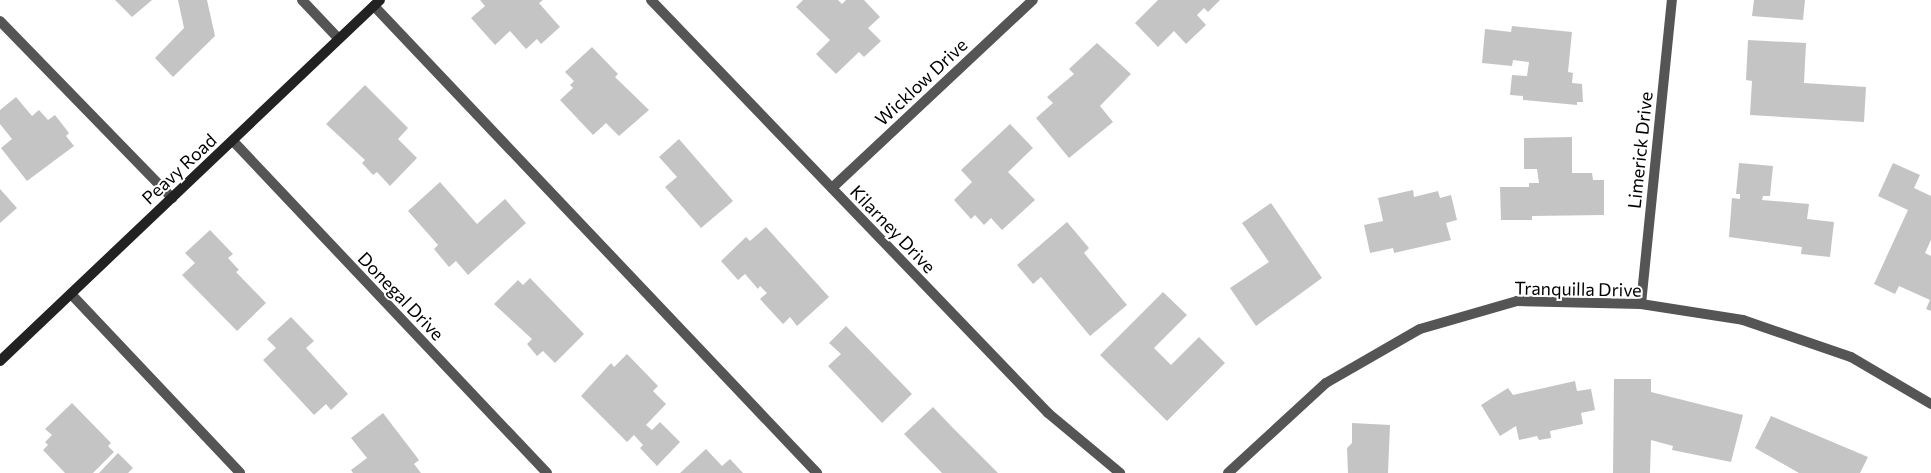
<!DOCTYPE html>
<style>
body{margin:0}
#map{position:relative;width:1931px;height:473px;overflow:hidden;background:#fff;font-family:Commissioner,sans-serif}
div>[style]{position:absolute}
.building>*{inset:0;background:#c4c4c4}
.lane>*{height:10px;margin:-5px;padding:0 5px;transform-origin:5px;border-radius:5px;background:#555}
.street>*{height:10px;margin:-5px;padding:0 5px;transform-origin:5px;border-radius:5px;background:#555}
.secondary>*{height:10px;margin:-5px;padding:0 5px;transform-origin:5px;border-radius:5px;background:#222}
span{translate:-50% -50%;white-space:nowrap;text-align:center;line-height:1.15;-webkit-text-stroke:4px #fff;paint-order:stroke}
.street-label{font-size:18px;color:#000}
</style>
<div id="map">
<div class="building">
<i style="clip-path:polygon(115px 0,152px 0,132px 17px)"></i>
<i style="clip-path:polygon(178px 0,207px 0,215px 36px,173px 77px,155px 58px,184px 28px)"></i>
<i style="clip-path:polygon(480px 0,543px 0,539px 3px,560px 27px,541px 44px,537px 39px,526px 49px,510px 31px,495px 45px,471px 18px,485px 6px)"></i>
<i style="clip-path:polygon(803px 0,838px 0,842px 4px,846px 0,864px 0,880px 17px,868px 28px,881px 41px,864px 57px,859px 52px,836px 74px,816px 54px,830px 40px,796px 7px)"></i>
<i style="clip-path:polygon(1158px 0,1220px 0,1208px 12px,1204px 8px,1197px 15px,1206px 25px,1186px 44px,1174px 31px,1158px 47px,1135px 23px)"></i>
<i style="clip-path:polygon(1754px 0,1805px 0,1803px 20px,1752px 16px)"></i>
<i style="clip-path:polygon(1512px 26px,1572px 32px,1568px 72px,1573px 73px,1572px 83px,1582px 84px,1583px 102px,1577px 102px,1577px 105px,1523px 100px,1523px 96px,1510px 95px,1512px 75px,1527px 76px,1529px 62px,1513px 60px,1512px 66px,1482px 63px,1485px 29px,1511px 32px)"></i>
<i style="clip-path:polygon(1748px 40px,1806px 43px,1804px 83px,1866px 87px,1864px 122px,1750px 115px,1752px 81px,1746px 80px)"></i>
<i style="clip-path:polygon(1097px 43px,1131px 74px,1100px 106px,1113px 122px,1069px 158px,1036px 118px,1053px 103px,1047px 97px,1074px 74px,1069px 69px)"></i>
<i style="clip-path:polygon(592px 47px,618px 74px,615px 77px,649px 110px,619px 136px,606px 123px,593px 135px,560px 100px,573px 88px,570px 85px,574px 81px,565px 72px)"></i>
<i style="clip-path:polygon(365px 85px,408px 128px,398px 139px,417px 158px,390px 186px,377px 172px,373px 175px,362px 163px,365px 160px,326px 124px)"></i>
<i style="clip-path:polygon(16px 97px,32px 116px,39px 110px,48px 120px,55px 115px,69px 133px,66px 136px,74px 146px,27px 181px,1px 148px,12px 139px,0 124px,0 110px)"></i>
<i style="clip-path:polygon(1010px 124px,1033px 148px,1008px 172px,1035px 200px,1002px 230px,991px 218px,984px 225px,975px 215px,971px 219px,954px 200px,972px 182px,961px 170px)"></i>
<i style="clip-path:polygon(1572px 137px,1572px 173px,1592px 173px,1593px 180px,1604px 180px,1604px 215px,1532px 216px,1532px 220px,1501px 220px,1500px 187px,1529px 187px,1529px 183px,1539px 183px,1537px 169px,1524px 169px,1524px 138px)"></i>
<i style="clip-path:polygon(679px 139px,733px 201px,701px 228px,665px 187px,677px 177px,659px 157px)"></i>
<i style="clip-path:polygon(1739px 163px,1773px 166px,1770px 196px,1763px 196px,1762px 200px,1809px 204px,1807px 219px,1834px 222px,1830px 257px,1801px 254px,1802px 247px,1729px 237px,1732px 198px,1740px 199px,1740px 194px,1736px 194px)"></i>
<i style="clip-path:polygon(1893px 163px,1920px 175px,1914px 188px,1931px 196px,1931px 240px,1925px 253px,1931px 256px,1931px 311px,1926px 309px,1930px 300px,1899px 286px,1895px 294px,1874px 284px,1908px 210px,1878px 196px)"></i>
<i style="clip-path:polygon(440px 182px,477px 224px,505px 199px,526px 223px,468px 275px,456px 261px,449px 267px,434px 249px,438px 245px,408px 211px)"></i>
<i style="clip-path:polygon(0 189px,17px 208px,0 223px)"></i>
<i style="clip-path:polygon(1413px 190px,1414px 197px,1438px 191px,1440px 198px,1451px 195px,1457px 220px,1446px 223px,1451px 240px,1394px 253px,1393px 248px,1370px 253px,1364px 225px,1383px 221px,1378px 198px)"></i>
<i style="clip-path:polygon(1271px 203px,1322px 278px,1256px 326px,1230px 288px,1269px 262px,1242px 223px)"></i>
<i style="clip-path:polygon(1067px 222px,1089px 248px,1084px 253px,1127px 305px,1090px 336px,1041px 277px,1033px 284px,1017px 265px)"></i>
<i style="clip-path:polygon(766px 227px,829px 297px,797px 326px,790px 317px,783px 324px,760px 299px,767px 293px,760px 286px,758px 289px,745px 274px,738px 280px,721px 261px,746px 237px,750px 241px)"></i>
<i style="clip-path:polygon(210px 230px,233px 254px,228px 258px,239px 270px,236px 272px,266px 303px,237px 331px,182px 275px,195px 263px,185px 253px)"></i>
<i style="clip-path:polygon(530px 278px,584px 334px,555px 363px,543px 351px,537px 356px,527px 344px,532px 339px,494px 304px,518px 280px,523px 285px)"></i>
<i style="clip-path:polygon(1163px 292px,1187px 315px,1154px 348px,1171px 365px,1199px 337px,1225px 363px,1167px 421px,1100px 355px)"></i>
<i style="clip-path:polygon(291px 317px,314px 341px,306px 348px,348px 394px,331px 410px,326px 404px,314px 415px,263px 360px,276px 348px,267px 339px)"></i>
<i style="clip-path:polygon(846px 326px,912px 394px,882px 423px,828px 366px,841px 354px,829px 343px)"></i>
<i style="clip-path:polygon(627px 354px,658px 386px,653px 391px,666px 404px,646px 425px,652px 430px,660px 422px,680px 442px,657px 466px,640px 448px,643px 445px,634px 435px,627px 442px,581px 396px,611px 363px,614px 367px)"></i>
<i style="clip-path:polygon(1614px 379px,1651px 379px,1651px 392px,1743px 415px,1731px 462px,1672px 450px,1673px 446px,1651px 440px,1650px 473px,1613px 473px)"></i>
<i style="clip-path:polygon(1575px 381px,1577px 391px,1591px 389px,1595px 410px,1581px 413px,1583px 424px,1550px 431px,1551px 438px,1539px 440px,1537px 436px,1519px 440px,1516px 426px,1500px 436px,1481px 405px,1508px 388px,1513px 395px)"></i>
<i style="clip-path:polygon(72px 403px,111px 443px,108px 446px,114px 452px,93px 473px,65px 473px,43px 450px,48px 445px,45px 442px,52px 435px,45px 429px)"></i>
<i style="clip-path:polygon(933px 407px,951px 426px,998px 473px,942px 473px,904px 434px)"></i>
<i style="clip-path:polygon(383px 413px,419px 460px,414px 464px,421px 473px,353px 473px,351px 470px,367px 458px,351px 438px)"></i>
<i style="clip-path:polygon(1771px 416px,1868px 457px,1860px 473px,1799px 473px,1755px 448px)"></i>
<i style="clip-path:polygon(1352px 423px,1390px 425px,1388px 473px,1348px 473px,1347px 448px,1352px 443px)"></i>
<i style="clip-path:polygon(706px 449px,722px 466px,730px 459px,743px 473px,680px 473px)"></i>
<i style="clip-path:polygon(118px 453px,133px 468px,128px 473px,99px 473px)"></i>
</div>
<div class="lane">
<i style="left:374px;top:6px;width:644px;rotate:46.51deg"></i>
<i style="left:0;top:21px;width:247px;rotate:45.8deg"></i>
<i style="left:71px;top:294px;width:246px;rotate:46.6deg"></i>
</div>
<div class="street">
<i style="left:302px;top:0;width:52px;rotate:46.5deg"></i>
<i style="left:651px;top:0;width:573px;rotate:46.13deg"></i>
<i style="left:1048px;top:413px;width:94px;rotate:39.8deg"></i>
<i style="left:233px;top:141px;width:457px;rotate:46.6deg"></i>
<i style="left:832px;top:188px;width:275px;rotate:-43.1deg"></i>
<i style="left:1641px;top:304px;width:306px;rotate:-84.2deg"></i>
<i style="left:1228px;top:473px;width:133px;rotate:-42.6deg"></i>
<i style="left:1326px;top:383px;width:108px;rotate:-29.9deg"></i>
<i style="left:1420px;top:329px;width:101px;rotate:-16.1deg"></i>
<i style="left:1517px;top:301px;width:124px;rotate:1.4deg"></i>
<i style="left:1641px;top:304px;width:103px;rotate:8.9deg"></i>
<i style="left:1743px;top:320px;width:114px;rotate:18.9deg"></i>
<i style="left:1851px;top:357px;width:93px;rotate:30.4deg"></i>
</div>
<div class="secondary">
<i style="left:0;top:361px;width:524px;rotate:-43.53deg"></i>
</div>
<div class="street-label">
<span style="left:921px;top:82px;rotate:-43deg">Wicklow Drive</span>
<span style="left:1640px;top:150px;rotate:-84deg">Limerick Drive</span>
<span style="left:179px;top:169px;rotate:-43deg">Peavy Road</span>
<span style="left:893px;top:229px;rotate:46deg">Kilarney Drive</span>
<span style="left:1578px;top:289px;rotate:1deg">Tranquilla Drive</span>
<span style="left:401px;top:296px;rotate:46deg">Donegal Drive</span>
</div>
</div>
